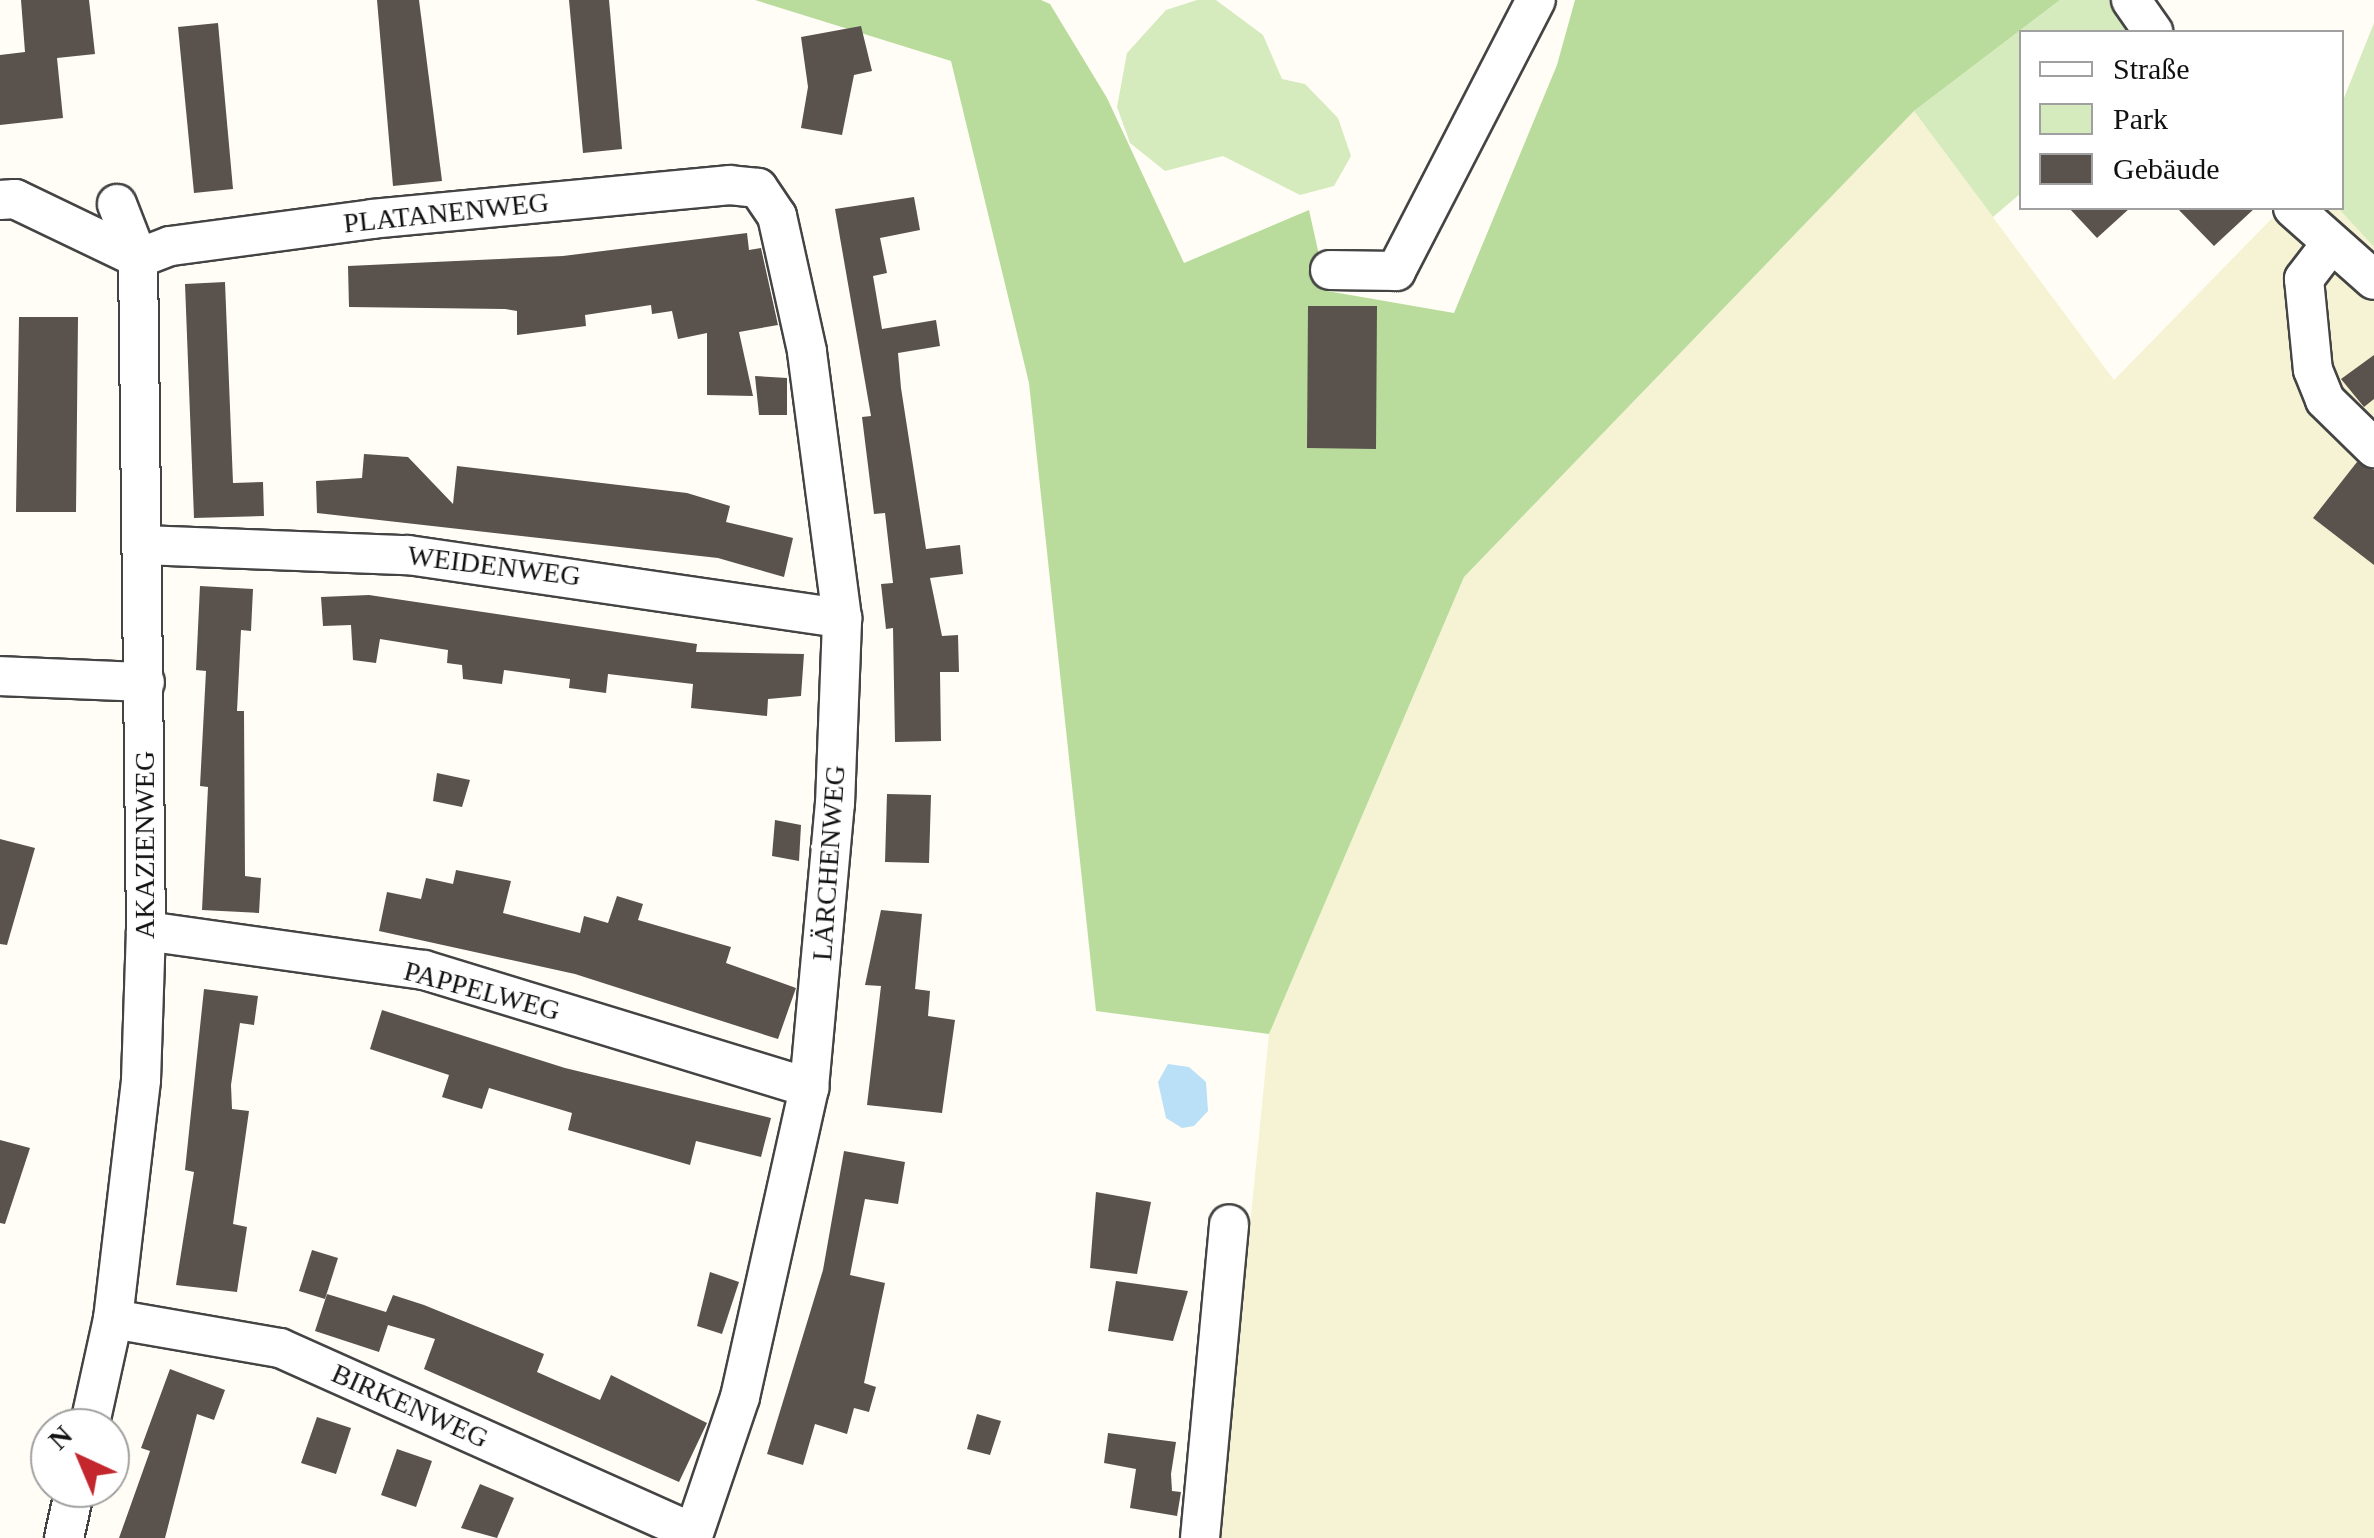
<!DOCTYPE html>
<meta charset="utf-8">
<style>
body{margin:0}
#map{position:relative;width:2374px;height:1538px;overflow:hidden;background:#fffdf5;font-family:Georgia,serif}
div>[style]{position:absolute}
.farmland>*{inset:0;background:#f6f3d4}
.green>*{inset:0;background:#d5ebbd}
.forest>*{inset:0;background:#b9dc9c}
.water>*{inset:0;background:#b9e0f7}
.building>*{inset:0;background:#5a524d}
.roads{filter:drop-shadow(2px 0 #444) drop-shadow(-2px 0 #444) drop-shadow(0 2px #444) drop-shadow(0 -2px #444)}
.minor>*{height:38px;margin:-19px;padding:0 19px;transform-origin:19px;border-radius:19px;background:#fff}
span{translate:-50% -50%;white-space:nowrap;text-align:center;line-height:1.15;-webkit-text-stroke:10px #fff;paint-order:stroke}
.street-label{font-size:28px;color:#111}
.legend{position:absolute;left:2019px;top:30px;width:325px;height:180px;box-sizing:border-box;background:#fff;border:2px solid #a0a0a0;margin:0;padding:12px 18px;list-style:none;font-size:30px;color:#111}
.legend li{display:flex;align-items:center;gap:20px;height:50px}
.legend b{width:50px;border:2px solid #a0a0a0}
.north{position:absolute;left:30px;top:1408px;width:100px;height:100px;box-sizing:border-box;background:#fff;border:2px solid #a0a0a0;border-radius:50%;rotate:316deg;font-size:28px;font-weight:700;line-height:40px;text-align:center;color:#111}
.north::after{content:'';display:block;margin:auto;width:35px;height:45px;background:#c4262e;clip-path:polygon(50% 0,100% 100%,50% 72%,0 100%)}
</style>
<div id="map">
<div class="farmland">
<i style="clip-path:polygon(1914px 111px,2114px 380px,2282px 208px,2338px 208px,2374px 247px,2374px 1538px,1219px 1538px,1269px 1034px,1464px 577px)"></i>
</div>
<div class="green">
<i style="clip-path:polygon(1197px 0,1216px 0,1263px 35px,1282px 79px,1305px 84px,1338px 118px,1351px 156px,1334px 186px,1300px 195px,1223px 156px,1165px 171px,1130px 143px,1117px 107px,1127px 53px,1166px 10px)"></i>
<i style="clip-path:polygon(2060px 0,2118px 0,2139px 32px,2022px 32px,2021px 193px,1993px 217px,1914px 111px)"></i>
<i style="clip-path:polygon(2374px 23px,2374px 247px,2338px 208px,2342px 103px)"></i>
</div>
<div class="forest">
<i style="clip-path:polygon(755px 0,1041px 0,1050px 4px,1107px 98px,1184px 263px,1309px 210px,1327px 291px,1454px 313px,1557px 65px,1575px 0,2060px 0,1914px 111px,1464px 577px,1269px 1034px,1096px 1011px,1029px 383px,951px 61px)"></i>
</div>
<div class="water">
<i style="clip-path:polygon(1168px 1064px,1189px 1067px,1206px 1082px,1208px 1111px,1194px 1126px,1182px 1128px,1166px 1118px,1158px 1082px)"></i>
</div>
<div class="building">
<i style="clip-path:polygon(21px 0,89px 0,95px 54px,57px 58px,63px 118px,0 125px,0 55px,25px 52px)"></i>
<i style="clip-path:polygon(377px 0,419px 0,442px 181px,393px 186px)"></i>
<i style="clip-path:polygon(569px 0,609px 0,622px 149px,583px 153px)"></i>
<i style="clip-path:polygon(218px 23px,233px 189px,194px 193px,178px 27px)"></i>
<i style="clip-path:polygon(861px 26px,872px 71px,854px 75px,842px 135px,801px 128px,808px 87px,801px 37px)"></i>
<i style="clip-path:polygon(914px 197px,920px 230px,880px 238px,887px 273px,873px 276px,882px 329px,936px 320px,940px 346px,898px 353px,901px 388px,926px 549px,960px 545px,963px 574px,930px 578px,942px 636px,958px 635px,959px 672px,940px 672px,941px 741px,895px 742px,893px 628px,886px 629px,881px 584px,893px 583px,885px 513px,874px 514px,862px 417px,871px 416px,835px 209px)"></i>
<i style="clip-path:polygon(2069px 208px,2130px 208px,2097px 238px)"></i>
<i style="clip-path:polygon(2177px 208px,2255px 208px,2214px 246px)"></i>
<i style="clip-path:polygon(747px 233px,749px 250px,761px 248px,778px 325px,739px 332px,753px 396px,707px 395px,707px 333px,678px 339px,672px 311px,652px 314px,651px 305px,585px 315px,586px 326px,517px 335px,517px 311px,505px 309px,349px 307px,348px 266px,563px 256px)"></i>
<i style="clip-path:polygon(225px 282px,233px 483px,263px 482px,264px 516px,194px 518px,185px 284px)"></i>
<i style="clip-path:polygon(1308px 306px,1377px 306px,1376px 449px,1307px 448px)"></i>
<i style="clip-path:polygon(19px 317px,78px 317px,76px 512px,16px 512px)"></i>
<i style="clip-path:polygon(2374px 355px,2374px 399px,2364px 407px,2341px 379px)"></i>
<i style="clip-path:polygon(755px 376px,787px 378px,787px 415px,759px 415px)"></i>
<i style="clip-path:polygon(364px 454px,408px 457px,453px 504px,457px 466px,687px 493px,730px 506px,726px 522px,793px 538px,784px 577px,718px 558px,317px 513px,316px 481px,362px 478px)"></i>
<i style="clip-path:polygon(2357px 462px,2374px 470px,2374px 565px,2313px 518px)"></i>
<i style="clip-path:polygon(200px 586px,253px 589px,251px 631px,241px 630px,237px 711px,244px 711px,245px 876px,261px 878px,259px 913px,202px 910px,208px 787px,200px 786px,206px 671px,196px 670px)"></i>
<i style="clip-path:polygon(369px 595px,697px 644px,696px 652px,804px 654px,801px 696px,768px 699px,767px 716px,691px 708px,693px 684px,608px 674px,606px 693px,569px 688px,570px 679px,504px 670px,502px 684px,463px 679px,462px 665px,447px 663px,448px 650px,380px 639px,376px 663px,353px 660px,351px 625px,323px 626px,321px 597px)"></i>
<i style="clip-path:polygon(437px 773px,470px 780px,462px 807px,433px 801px)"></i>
<i style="clip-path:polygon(887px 794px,931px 795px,929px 863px,885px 862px)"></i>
<i style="clip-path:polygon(775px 820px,801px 825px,799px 861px,772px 856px)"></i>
<i style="clip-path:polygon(0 839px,35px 848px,7px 945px,0 944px)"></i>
<i style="clip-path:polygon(456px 870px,511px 881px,503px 913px,580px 933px,584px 916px,608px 923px,617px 896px,643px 904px,638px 920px,731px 947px,726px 963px,796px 988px,778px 1039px,575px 974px,379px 931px,387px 892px,421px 899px,426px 878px,453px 884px)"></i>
<i style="clip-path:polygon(881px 910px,922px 914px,915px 989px,930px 991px,928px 1016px,955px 1020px,942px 1113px,867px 1105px,881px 986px,865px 985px)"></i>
<i style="clip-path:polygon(204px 989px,258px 996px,254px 1025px,240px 1023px,231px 1085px,232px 1109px,249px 1111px,233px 1224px,247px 1227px,237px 1292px,176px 1285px,194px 1172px,185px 1170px)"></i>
<i style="clip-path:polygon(382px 1010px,565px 1068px,771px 1118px,761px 1157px,696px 1141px,690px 1165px,568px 1130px,572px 1113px,489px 1088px,482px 1109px,442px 1097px,449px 1075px,370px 1049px)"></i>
<i style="clip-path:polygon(0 1140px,30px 1148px,5px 1224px,0 1223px)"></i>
<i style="clip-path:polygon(844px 1151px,905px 1162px,898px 1204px,865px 1199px,850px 1275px,885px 1283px,864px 1383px,876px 1387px,869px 1412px,854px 1408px,847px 1434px,815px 1424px,803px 1465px,767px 1454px,823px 1270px)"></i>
<i style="clip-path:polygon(1096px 1192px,1151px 1202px,1137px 1274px,1090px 1268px)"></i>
<i style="clip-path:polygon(312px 1250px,338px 1258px,325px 1299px,299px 1291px)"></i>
<i style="clip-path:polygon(710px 1272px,739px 1282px,722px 1334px,697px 1326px)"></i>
<i style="clip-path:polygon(1116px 1281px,1188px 1291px,1173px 1341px,1108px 1331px)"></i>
<i style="clip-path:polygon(327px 1294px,386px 1312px,393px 1295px,424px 1305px,544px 1354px,537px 1372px,600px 1400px,611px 1375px,707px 1423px,679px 1482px,424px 1369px,435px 1339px,388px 1325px,379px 1352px,315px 1331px)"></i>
<i style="clip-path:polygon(170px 1369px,225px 1390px,214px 1420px,197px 1414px,165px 1538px,119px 1538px,150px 1451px,141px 1448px)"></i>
<i style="clip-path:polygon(977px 1414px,1001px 1421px,990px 1455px,967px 1449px)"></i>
<i style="clip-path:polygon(317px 1417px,351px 1428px,336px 1474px,301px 1463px)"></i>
<i style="clip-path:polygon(1108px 1433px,1176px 1442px,1171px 1474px,1172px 1491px,1181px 1492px,1177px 1516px,1130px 1508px,1136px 1469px,1104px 1463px)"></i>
<i style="clip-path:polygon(397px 1449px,432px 1461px,416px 1507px,381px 1495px)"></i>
<i style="clip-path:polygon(480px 1484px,514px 1498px,497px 1538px,461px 1528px)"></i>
</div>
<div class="roads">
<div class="minor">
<i style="left:2131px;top:0;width:39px;rotate:55deg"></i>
<i style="left:0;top:200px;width:15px;rotate:-4deg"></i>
<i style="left:15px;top:199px;width:136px;rotate:25.6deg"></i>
<i style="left:2293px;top:208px;width:108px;rotate:41.6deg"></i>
<i style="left:2330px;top:245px;width:43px;rotate:127.4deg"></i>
<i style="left:2304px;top:279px;width:91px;rotate:84.4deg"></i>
<i style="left:2313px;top:370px;width:32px;rotate:68deg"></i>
<i style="left:2325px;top:400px;width:69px;rotate:44.4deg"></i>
<i style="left:1330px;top:270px;width:66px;rotate:0.9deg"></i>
<i style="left:1396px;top:271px;width:305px;rotate:-62.7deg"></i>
<i style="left:142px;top:545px;width:266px;rotate:2.2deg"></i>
<i style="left:408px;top:555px;width:439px;rotate:8.3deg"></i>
<i style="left:0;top:676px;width:145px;rotate:2.4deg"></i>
<i style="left:146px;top:931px;width:281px;rotate:8deg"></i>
<i style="left:424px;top:970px;width:403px;rotate:17deg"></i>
<i style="left:113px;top:1319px;width:169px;rotate:9.9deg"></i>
<i style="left:280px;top:1348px;width:453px;rotate:24.1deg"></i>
<i style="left:694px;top:1533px;width:144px;rotate:-71.3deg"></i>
<i style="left:740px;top:1397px;width:317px;rotate:-77.4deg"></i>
<i style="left:809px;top:1088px;width:285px;rotate:-84.8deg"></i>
<i style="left:835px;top:804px;width:186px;rotate:-87.8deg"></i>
<i style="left:842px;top:618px;width:269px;rotate:-97.5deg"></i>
<i style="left:807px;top:351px;width:138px;rotate:-102.5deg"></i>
<i style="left:777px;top:216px;width:34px;rotate:-124deg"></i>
<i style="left:758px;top:188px;width:28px;rotate:-174deg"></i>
<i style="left:730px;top:185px;width:359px;rotate:174.6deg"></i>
<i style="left:373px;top:219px;width:205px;rotate:172.4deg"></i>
<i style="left:170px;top:246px;width:34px;rotate:159deg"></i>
<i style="left:89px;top:1428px;width:112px;rotate:-77.6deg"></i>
<i style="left:113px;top:1319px;width:241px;rotate:-83.3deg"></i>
<i style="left:141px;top:1080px;width:149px;rotate:-88.1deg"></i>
<i style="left:146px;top:931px;width:673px;rotate:-90.68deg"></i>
<i style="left:138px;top:258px;width:58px;rotate:-111.3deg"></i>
<i style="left:64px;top:1538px;width:51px;rotate:-77.6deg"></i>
<i style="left:1200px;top:1538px;width:315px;rotate:-84.7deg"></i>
</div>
</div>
<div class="street-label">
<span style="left:446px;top:213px;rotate:-6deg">PLATANENWEG</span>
<span style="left:494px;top:566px;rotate:7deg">WEIDENWEG</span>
<span style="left:145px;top:845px;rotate:-90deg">AKAZIENWEG</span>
<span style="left:829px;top:863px;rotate:-86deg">LÄRCHENWEG</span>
<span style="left:482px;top:991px;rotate:15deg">PAPPELWEG</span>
<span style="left:410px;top:1406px;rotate:24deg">BIRKENWEG</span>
</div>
<ul class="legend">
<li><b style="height:12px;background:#fff"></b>Straße</li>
<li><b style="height:28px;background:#d5ebbd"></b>Park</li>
<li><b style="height:28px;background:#5a524d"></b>Gebäude</li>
</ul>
<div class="north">N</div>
</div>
